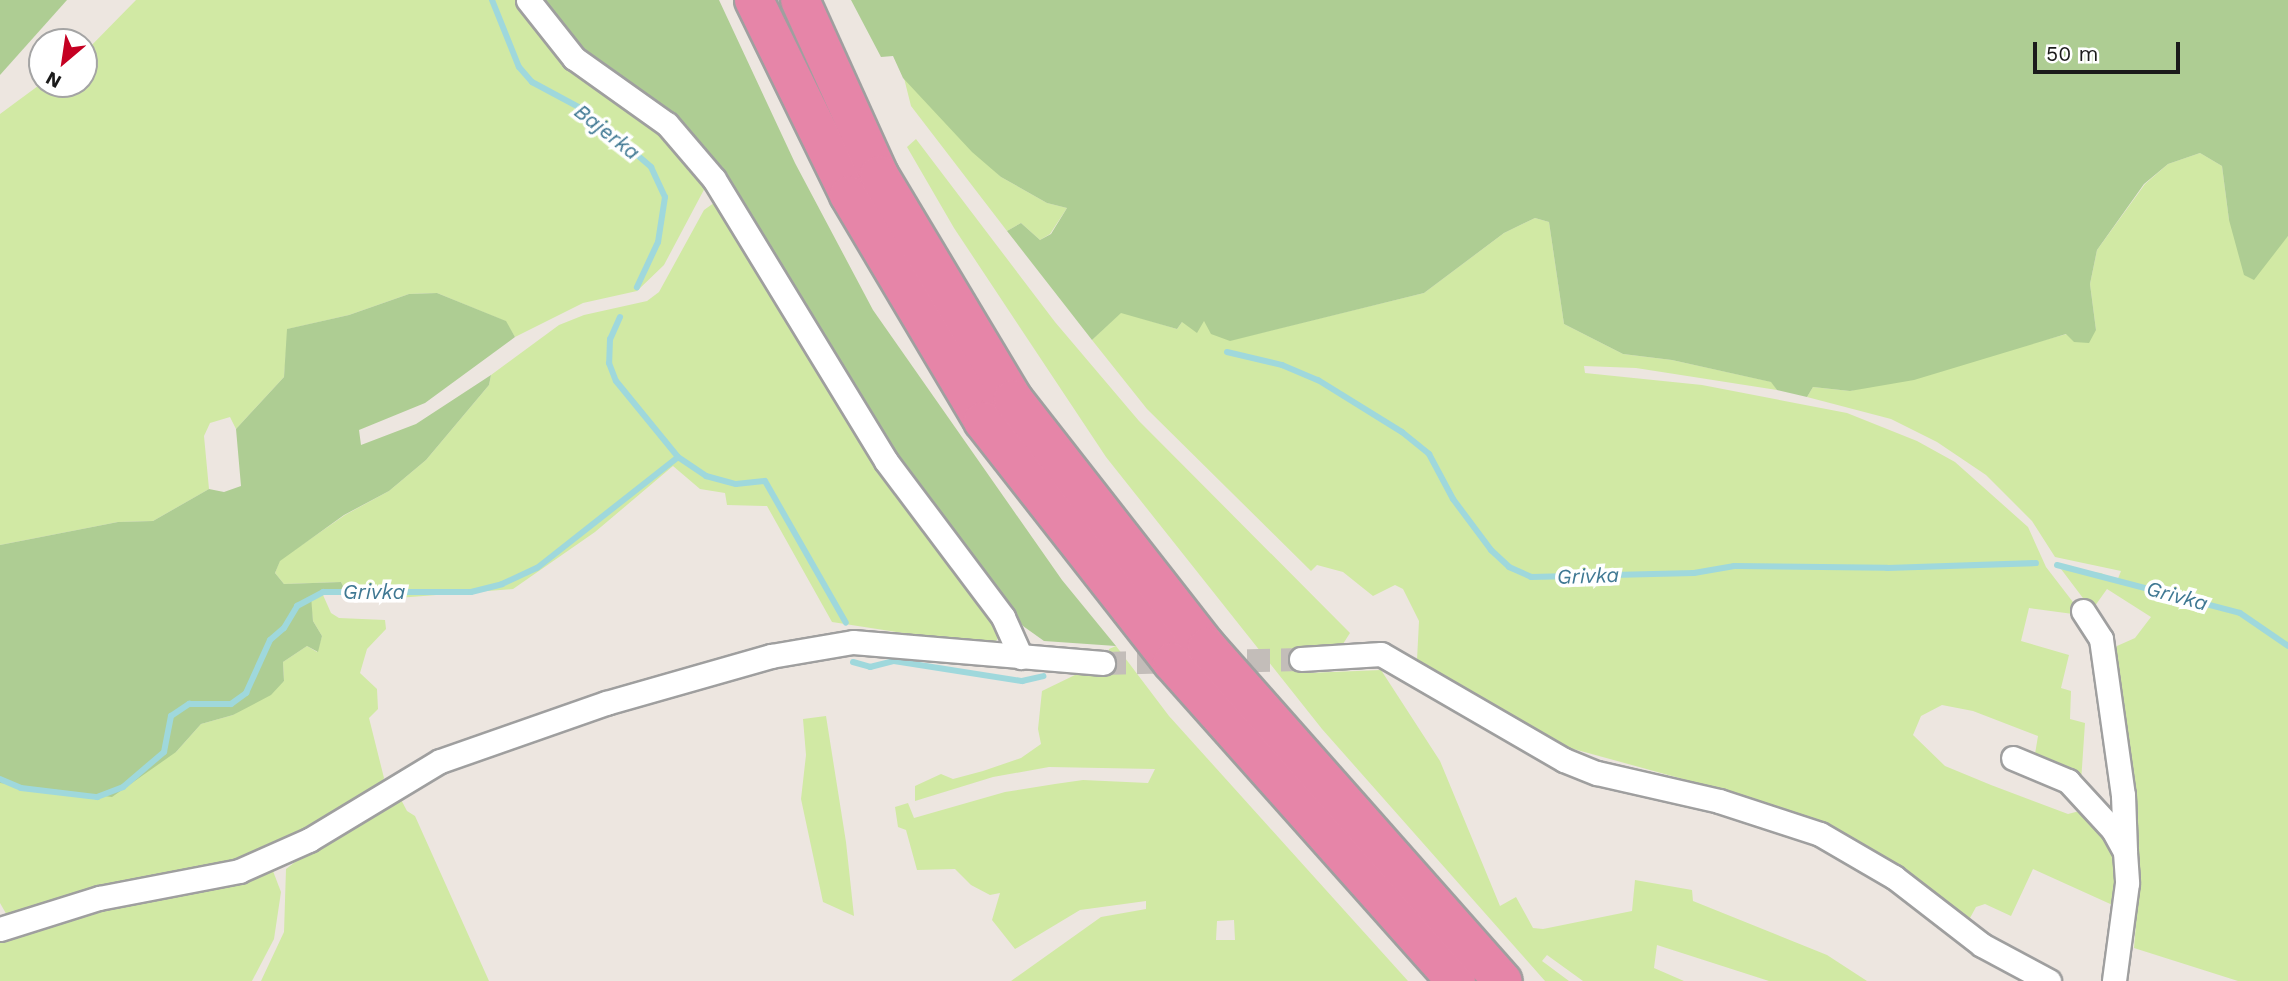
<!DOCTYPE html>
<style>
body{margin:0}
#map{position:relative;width:2288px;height:981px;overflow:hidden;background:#ede6e0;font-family:"Work Sans",sans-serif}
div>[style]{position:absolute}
.grass>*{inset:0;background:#d1e9a4}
.forest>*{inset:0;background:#aecd93}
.stream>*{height:6px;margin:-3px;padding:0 3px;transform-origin:3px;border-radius:3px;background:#9fd8dc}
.minor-tunnel>*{height:23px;margin-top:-11.5px;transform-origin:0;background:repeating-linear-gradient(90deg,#c3bdb9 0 23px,transparent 0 34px)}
.roads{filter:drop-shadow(2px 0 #9f9f9f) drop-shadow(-2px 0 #9f9f9f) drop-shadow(0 2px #9f9f9f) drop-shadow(0 -2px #9f9f9f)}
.minor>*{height:23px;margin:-11.5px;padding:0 11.5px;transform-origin:11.5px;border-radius:11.5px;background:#fff}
.motorway>*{height:38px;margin:-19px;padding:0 19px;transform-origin:19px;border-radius:19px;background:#e685a8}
span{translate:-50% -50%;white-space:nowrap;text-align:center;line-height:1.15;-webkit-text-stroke:7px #fff;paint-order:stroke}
.water-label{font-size:21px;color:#3f7893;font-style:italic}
.north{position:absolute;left:28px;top:28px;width:70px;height:70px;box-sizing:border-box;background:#fff;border:2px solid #a4a4a4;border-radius:50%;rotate:209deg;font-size:19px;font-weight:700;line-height:28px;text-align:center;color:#1b1b1b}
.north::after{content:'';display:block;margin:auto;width:24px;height:32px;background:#c50022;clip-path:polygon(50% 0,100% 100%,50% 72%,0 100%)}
.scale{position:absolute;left:2033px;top:42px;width:147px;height:32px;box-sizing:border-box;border:4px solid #1b1b1b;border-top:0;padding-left:9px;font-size:21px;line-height:24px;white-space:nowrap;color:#1b1b1b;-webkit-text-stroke:5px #fff;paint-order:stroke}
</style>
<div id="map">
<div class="grass">
<i style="clip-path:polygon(136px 0,522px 0,658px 125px,707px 184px,664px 265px,637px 291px,583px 303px,515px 337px,505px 321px,437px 293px,409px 294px,349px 315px,288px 329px,284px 377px,236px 429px,230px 417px,210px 423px,204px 436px,209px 489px,153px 521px,118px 522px,0 545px,0 114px,42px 83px,84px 84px,84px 53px)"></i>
<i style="clip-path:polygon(904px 78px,1001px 177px,1047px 203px,1067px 208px,1050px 234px,1040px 240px,1021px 223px,1007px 231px,911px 106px)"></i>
<i style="clip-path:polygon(916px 139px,1055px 322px,1139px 421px,1350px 633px,1341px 647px,1304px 646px,1308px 673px,1381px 670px,1440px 761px,1500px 906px,1516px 897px,1533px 928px,1543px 929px,1632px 911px,1635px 880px,1692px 890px,1693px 901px,1827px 955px,1867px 981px,1769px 981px,1657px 945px,1654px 968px,1684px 981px,1583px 981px,1547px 955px,1542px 961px,1569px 981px,1545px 981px,1322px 729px,1106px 457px,954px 228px,907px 147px)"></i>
<i style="clip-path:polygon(2200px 153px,2222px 166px,2229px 220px,2281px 242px,2288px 236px,2288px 981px,2238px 981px,2134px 948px,2140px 875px,2114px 653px,2117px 646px,2135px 638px,2151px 617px,2107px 589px,2092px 610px,2061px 569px,2101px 573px,2117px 581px,2121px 571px,2055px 557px,2032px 521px,1986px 475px,1937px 442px,1891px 419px,1807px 397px,1813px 387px,1850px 391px,2067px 334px,2096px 330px,2090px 284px,2097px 250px,2145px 184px,2168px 164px)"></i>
<i style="clip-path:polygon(718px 200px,1000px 629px,997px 640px,987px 646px,832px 622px,767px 506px,727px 505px,725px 493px,700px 489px,673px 466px,595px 532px,513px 589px,385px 599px,346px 592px,341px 582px,284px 584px,275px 573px,280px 560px,345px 515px,389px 491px,426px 460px,489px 385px,491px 375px,559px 325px,584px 315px,647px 301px,659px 292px,704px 210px)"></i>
<i style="clip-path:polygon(1535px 218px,1549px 222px,1564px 324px,1623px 354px,1672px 360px,1772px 382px,1777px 390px,1636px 368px,1584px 366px,1585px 373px,1702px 385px,1847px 413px,1917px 441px,1955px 462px,2028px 527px,2046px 567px,2076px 606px,2073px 614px,2029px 608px,2021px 641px,2069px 655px,2061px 688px,2071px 691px,2070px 719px,2085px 723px,2081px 782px,2035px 754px,2038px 736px,1973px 711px,1942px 705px,1921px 716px,1913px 735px,1945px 766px,1991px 785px,2068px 814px,2091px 808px,2118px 840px,2128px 912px,2033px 869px,2011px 916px,1985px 904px,1976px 907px,1970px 918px,1961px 919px,1870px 849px,1835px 829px,1701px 784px,1548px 742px,1417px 660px,1419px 621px,1403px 589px,1395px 585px,1373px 596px,1343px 572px,1317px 565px,1311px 571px,1147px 409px,1092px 340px,1121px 312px,1177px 329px,1182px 322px,1204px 321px,1251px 335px,1424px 293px,1504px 233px)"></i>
<i style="clip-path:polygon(323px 595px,331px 613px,339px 618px,385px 620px,386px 629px,367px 649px,360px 673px,377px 689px,378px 709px,369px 718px,384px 778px,379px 786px,363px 800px,250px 861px,8px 917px,0 903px,0 783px,176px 752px,201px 724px,233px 715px,284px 681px,283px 662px,307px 646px,317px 652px,322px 636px,313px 621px,310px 596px)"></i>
<i style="clip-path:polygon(evenodd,1116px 646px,1169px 716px,1408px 981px,1011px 981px,1101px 917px,1146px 909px,1146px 901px,1080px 910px,1015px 949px,992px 920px,1000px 893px,990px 895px,971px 885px,955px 869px,917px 870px,906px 830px,898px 827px,895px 807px,908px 803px,914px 818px,1005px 792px,1055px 784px,1083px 780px,1148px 783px,1155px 769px,1049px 767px,993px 777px,915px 801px,915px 786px,941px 774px,953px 779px,983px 771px,1021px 758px,1041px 744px,1038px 729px,1042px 691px,1075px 675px,1105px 675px,1109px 649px,1116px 646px,1234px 920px,1235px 940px,1216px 940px,1217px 921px,1234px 920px)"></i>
<i style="clip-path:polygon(826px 716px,846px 842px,854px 916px,823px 902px,801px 799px,806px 755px,803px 719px)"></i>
<i style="clip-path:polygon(397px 792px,407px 811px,415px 816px,489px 981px,261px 981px,284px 932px,286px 869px,335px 831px)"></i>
<i style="clip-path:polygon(273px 871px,281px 892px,274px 939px,252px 981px,0 981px,0 935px,151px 891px)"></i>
</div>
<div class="forest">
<i style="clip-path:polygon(0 0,67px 0,0 75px)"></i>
<i style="clip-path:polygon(537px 0,719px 0,795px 163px,873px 310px,1062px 580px,1116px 646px,1044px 641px,1023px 626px,869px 417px,711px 163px,576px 47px)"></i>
<i style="clip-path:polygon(851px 0,2288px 0,2288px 236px,2254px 280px,2244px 275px,2229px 220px,2222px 166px,2200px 153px,2168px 164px,2144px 184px,2097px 250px,2090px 284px,2096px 330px,2089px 343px,2074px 342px,2066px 334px,1914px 380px,1850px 391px,1813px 387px,1807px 397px,1777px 390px,1771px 382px,1672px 360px,1623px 354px,1564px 324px,1549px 222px,1535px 218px,1504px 233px,1424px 293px,1230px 341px,1211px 334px,1204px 321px,1197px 333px,1182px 322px,1177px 329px,1121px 313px,1092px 340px,1007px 231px,1021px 223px,1040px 240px,1051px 234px,1067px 208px,1047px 203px,1001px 177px,972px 152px,903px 78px,893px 56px,881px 57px)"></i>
<i style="clip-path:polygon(437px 293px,506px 321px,515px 337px,425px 403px,359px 430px,361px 445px,416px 424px,491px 375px,489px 385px,426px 460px,389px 491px,344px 515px,280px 561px,275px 573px,284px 584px,341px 582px,346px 592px,311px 596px,313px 621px,322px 636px,318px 652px,307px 646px,283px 662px,284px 681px,271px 695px,233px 715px,201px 724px,176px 752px,112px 797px,0 783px,0 545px,118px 522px,153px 521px,209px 489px,224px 492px,241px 486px,236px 429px,284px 377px,287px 329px,349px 315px,409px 294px)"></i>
</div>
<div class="stream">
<i style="left:492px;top:0;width:72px;rotate:68.1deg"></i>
<i style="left:519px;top:67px;width:20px;rotate:49deg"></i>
<i style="left:532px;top:82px;width:61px;rotate:28.2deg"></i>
<i style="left:586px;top:111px;width:86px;rotate:40.7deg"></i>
<i style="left:651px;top:167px;width:33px;rotate:65deg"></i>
<i style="left:665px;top:197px;width:46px;rotate:98.8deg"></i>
<i style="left:658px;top:242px;width:50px;rotate:115deg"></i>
<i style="left:620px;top:317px;width:24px;rotate:114deg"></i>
<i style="left:610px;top:339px;width:24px;rotate:92deg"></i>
<i style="left:609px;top:363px;width:19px;rotate:69deg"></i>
<i style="left:616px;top:381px;width:98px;rotate:50.8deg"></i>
<i style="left:1227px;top:352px;width:57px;rotate:13.3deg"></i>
<i style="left:1282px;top:365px;width:39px;rotate:23deg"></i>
<i style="left:1318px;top:380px;width:99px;rotate:31.8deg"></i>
<i style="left:1402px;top:432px;width:35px;rotate:39deg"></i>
<i style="left:1429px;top:454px;width:51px;rotate:61.9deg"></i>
<i style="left:1453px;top:499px;width:64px;rotate:53.3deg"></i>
<i style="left:1491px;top:550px;width:25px;rotate:43deg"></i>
<i style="left:1509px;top:567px;width:24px;rotate:24deg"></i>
<i style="left:1531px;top:577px;width:163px;rotate:-1.4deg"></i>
<i style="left:1694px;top:573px;width:41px;rotate:-9.9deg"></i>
<i style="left:1734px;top:566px;width:153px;rotate:0.7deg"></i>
<i style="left:1887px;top:568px;width:149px;rotate:-1.9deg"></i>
<i style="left:2057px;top:565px;width:189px;rotate:14.7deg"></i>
<i style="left:2240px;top:613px;width:58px;rotate:34.5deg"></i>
<i style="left:853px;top:662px;width:18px;rotate:16deg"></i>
<i style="left:870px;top:667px;width:25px;rotate:-14deg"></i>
<i style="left:894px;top:661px;width:130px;rotate:8.9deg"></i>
<i style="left:1022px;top:681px;width:22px;rotate:-13deg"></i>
<i style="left:0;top:779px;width:23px;rotate:23deg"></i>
<i style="left:21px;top:788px;width:77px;rotate:6.8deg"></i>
<i style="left:97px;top:797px;width:28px;rotate:-21deg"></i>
<i style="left:123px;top:787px;width:54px;rotate:-40.5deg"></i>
<i style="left:164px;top:752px;width:37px;rotate:-79deg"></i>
<i style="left:171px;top:716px;width:22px;rotate:-34deg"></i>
<i style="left:189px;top:704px;width:42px"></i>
<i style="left:231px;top:704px;width:19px;rotate:-36deg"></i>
<i style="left:246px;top:693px;width:58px;rotate:-65.6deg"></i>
<i style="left:270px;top:640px;width:18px;rotate:-41deg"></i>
<i style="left:284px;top:628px;width:26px;rotate:-59deg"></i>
<i style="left:297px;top:606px;width:30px;rotate:-28deg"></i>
<i style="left:323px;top:592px;width:148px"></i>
<i style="left:471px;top:592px;width:32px;rotate:-14deg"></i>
<i style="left:502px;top:584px;width:38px;rotate:-25deg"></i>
<i style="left:537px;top:568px;width:179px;rotate:-38.2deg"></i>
<i style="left:678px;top:457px;width:34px;rotate:34deg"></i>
<i style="left:706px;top:476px;width:31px;rotate:15deg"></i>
<i style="left:736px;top:484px;width:29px;rotate:-6deg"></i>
<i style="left:765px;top:481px;width:163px;rotate:60.3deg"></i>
</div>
<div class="minor-tunnel">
<i style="left:1213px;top:661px;width:88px;rotate:-1.3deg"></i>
<i style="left:1103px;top:663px;width:76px;rotate:-1.5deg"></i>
</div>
<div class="roads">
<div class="minor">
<i style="left:528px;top:0;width:74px;rotate:51.6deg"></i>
<i style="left:574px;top:58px;width:114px;rotate:35.4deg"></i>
<i style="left:667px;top:124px;width:72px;rotate:49.5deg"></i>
<i style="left:714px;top:179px;width:330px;rotate:58.6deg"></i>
<i style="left:886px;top:461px;width:195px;rotate:53.1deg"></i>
<i style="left:1003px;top:617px;width:44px;rotate:65.8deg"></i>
<i style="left:2083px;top:611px;width:33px;rotate:57deg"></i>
<i style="left:2101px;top:639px;width:158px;rotate:82deg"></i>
<i style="left:2123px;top:795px;width:54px;rotate:87.9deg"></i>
<i style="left:1301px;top:659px;width:80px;rotate:-3.6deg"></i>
<i style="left:1381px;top:654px;width:211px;rotate:30.1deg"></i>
<i style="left:1564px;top:760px;width:35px;rotate:22deg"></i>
<i style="left:1597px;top:773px;width:125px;rotate:12.9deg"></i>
<i style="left:1719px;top:801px;width:106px;rotate:18.1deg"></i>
<i style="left:1820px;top:834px;width:86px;rotate:30.2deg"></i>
<i style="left:1894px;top:877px;width:111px;rotate:37.7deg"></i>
<i style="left:1982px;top:945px;width:76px;rotate:28.2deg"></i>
<i style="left:2013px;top:758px;width:60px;rotate:22.7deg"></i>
<i style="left:2068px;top:781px;width:67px;rotate:47.4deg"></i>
<i style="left:2113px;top:830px;width:25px;rotate:61deg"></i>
<i style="left:2125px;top:852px;width:31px;rotate:86deg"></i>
<i style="left:2127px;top:883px;width:99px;rotate:97.6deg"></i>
<i style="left:0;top:929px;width:104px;rotate:-17.4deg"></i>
<i style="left:99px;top:898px;width:143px;rotate:-10.9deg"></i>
<i style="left:239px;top:871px;width:77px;rotate:-23.9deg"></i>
<i style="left:309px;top:840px;width:153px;rotate:-31.1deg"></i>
<i style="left:440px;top:761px;width:176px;rotate:-19.3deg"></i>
<i style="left:606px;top:703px;width:172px;rotate:-15.9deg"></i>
<i style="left:771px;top:656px;width:83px;rotate:-9.7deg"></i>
<i style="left:853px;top:642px;width:251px;rotate:4.8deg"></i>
</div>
<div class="motorway">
<i style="left:754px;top:0;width:217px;rotate:64deg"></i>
<i style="left:849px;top:195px;width:263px;rotate:59.3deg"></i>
<i style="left:983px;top:421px;width:306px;rotate:51.9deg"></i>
<i style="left:1172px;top:662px;width:427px;rotate:48.3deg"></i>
<i style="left:800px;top:0;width:192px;rotate:65.7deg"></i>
<i style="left:879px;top:175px;width:261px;rotate:59.1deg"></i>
<i style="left:1013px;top:399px;width:315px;rotate:52deg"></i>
<i style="left:1207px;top:647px;width:446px;rotate:48.5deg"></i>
</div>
</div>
<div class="water-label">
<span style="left:607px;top:132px;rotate:38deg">Bajerka</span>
<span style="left:1588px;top:576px;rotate:-2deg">Grivka</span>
<span style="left:374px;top:592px">Grivka</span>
<span style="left:2177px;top:596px;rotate:15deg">Grivka</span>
</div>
<div class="north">N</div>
<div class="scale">50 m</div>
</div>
